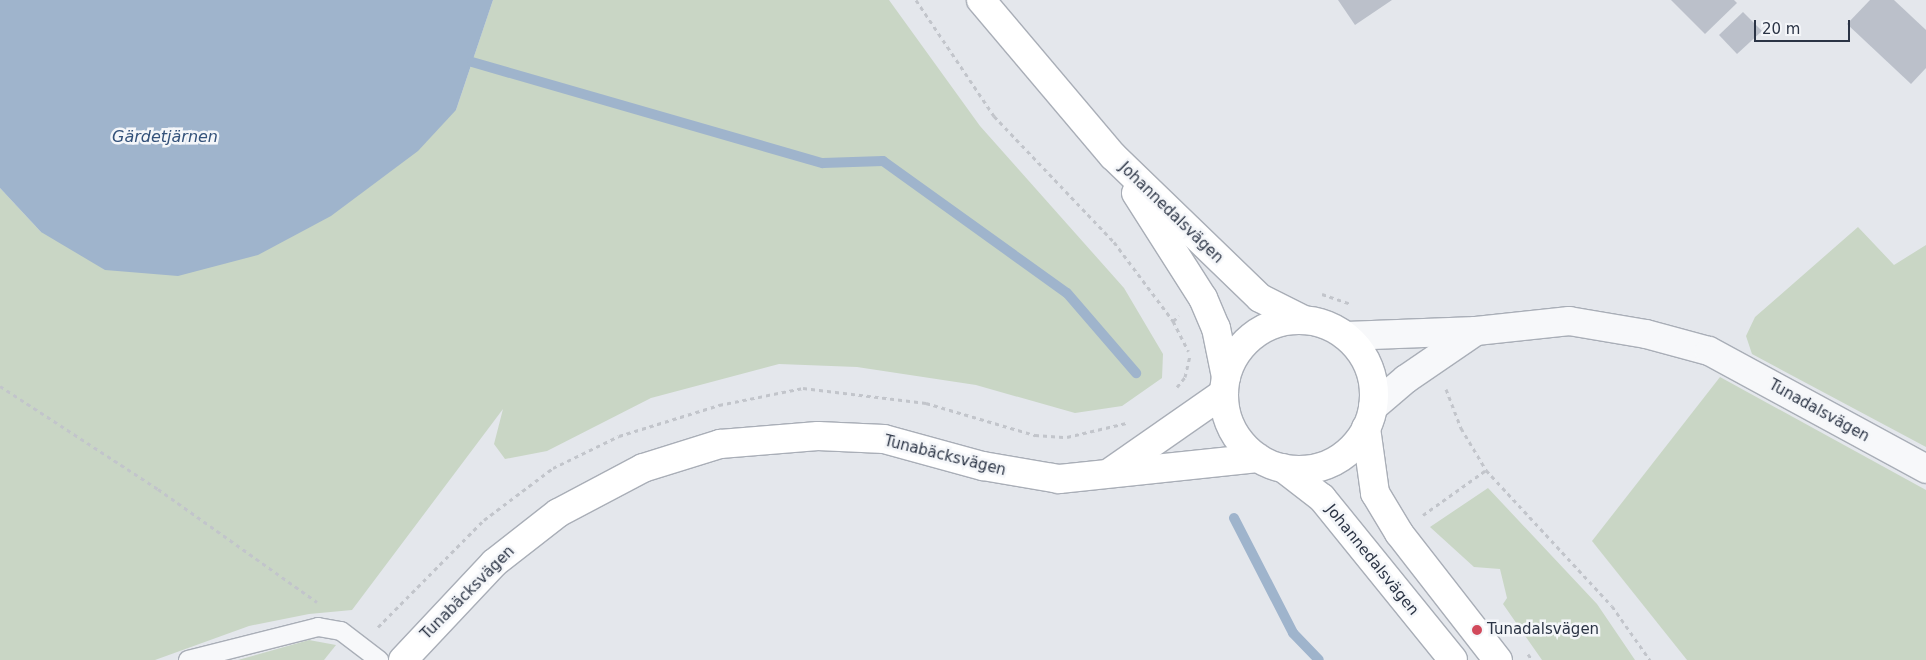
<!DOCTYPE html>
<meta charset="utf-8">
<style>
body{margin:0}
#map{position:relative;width:1926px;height:660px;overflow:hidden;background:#e4e7ec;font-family:"DejaVu Sans",sans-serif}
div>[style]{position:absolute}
.green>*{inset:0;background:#c9d6c5}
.water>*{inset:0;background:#9fb4cc}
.stream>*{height:10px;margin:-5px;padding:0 5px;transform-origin:5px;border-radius:5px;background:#9fb4cc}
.building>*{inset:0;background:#bbc0ca}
.path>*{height:3px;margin-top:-1.5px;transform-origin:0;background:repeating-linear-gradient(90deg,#c2c5cb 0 4px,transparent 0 8px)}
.roads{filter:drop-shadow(1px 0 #a9aeb7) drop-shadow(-1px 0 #a9aeb7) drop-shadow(0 1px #a9aeb7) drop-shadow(0 -1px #a9aeb7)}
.lane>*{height:18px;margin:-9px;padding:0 9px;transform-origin:9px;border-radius:9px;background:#f7f8fa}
.street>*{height:28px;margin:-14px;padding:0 14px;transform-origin:14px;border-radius:14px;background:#f7f8fa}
.secondary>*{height:28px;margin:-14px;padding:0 14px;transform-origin:14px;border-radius:14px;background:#fff}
.secondary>.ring{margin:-14px;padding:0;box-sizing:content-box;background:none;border:28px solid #fff;border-radius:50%}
.dots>*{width:14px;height:14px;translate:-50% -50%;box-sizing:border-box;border:2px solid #f4f6f9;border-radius:50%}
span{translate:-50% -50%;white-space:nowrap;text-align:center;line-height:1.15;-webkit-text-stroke:5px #f4f6f9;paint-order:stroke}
.street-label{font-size:15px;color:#2b3445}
.poi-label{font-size:15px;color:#2b3445}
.left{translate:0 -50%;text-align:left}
.water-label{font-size:16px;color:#34527a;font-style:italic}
.scale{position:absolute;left:1754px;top:20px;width:96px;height:22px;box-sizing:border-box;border:2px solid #2b3445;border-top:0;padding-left:6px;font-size:15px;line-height:18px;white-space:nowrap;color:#2b3445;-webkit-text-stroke:4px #f4f6f9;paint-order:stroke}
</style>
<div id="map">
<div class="green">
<i style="clip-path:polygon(493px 0,889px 0,980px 126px,1124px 288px,1163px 354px,1162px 378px,1122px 406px,1075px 413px,976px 385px,857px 367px,779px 364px,651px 398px,547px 451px,505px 459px,494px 444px,503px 409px,352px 610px,309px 614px,249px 626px,155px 660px,0 660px,0 188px,41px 232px,456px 110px)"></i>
<i style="clip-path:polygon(1858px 227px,1894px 265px,1926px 245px,1926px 447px,1752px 354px,1746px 336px,1755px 317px)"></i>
<i style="clip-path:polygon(1720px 377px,1926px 490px,1926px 660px,1687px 660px,1592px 541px)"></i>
<i style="clip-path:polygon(1488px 488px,1597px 604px,1635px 660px,1542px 660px,1503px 604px,1507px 598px,1500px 569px,1474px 567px,1430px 527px)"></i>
<i style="clip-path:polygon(309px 640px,336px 645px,324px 660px,238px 660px)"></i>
</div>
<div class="water">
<i style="clip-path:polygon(0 0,493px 0,456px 110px,418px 151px,331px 216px,258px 255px,178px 276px,105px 270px,41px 232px,0 188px)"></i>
</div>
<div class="stream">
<i style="left:472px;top:62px;width:365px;rotate:16.1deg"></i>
<i style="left:823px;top:163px;width:60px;rotate:-1.9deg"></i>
<i style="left:883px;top:161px;width:226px;rotate:35.7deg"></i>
<i style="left:1067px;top:293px;width:106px;rotate:49.2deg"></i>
<i style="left:1234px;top:518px;width:129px;rotate:62.8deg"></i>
<i style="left:1293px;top:633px;width:37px;rotate:46deg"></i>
</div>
<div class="building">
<i style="clip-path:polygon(1338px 0,1392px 0,1355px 25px)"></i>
<i style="clip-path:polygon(1671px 0,1734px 0,1737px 3px,1705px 34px)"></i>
<i style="clip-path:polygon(1870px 0,1894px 0,1926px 30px,1926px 68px,1911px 84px,1847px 24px)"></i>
<i style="clip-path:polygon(1743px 12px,1762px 31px,1737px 54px,1719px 35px)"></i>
</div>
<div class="path">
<i style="left:916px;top:0;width:140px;rotate:56.1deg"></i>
<i style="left:994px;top:116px;width:174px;rotate:46.4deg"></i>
<i style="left:1114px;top:242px;width:99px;rotate:53.2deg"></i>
<i style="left:1173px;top:321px;width:8px;rotate:-40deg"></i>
<i style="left:1322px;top:294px;width:31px;rotate:19deg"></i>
<i style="left:1173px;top:321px;width:34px;rotate:63deg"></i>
<i style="left:0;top:386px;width:189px;rotate:33.1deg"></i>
<i style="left:158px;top:489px;width:195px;rotate:35.4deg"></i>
<i style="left:1177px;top:387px;width:13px;rotate:-51deg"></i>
<i style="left:1185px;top:377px;width:22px;rotate:-77deg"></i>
<i style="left:1446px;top:389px;width:42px;rotate:69deg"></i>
<i style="left:1461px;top:428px;width:49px;rotate:59.2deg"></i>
<i style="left:1486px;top:470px;width:185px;rotate:47.2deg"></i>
<i style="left:1612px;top:606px;width:66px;rotate:54.9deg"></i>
<i style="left:1423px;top:515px;width:77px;rotate:-35.5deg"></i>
<i style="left:378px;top:627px;width:151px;rotate:-45.3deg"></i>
<i style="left:484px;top:520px;width:86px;rotate:-37deg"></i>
<i style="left:553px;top:468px;width:73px;rotate:-25.9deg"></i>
<i style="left:619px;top:436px;width:105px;rotate:-17.2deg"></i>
<i style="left:719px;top:405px;width:86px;rotate:-11.4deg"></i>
<i style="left:803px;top:388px;width:124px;rotate:7deg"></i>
<i style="left:926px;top:403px;width:114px;rotate:16.4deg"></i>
<i style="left:1035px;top:435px;width:32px;rotate:4deg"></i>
<i style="left:1067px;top:437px;width:61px;rotate:-13.3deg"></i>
<i style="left:1528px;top:654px;width:7px;rotate:56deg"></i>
</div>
<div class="roads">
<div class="lane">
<i style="left:188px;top:660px;width:134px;rotate:-14.2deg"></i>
<i style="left:318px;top:627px;width:23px;rotate:10deg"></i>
<i style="left:341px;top:631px;width:48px;rotate:37.3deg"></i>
</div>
<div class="street">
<i style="left:1346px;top:336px;width:130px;rotate:-2.2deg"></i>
<i style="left:1476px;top:331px;width:94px;rotate:-6.1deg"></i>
<i style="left:1569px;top:321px;width:78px;rotate:9.6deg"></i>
<i style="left:1646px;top:334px;width:65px;rotate:15.1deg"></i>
<i style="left:1709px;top:351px;width:247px;rotate:28.5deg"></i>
<i style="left:1373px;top:407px;width:43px;rotate:-40.3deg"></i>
<i style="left:1406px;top:379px;width:85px;rotate:-34.4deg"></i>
</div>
<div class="secondary">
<i style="left:981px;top:0;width:204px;rotate:49.8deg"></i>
<i style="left:1113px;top:156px;width:204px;rotate:44deg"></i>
<i style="left:1260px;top:298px;width:49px;rotate:26.6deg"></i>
<i style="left:1136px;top:193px;width:125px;rotate:57.5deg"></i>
<i style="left:1203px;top:298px;width:33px;rotate:67deg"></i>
<i style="left:1216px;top:328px;width:50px;rotate:78.5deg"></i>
<i class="ring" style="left:1224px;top:320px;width:122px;height:122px"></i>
<i style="left:1366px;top:428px;width:66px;rotate:82.1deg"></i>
<i style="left:1375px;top:493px;width:47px;rotate:59deg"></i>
<i style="left:1399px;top:533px;width:161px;rotate:52.1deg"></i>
<i style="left:1283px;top:468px;width:49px;rotate:37.6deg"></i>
<i style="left:1322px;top:498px;width:208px;rotate:51deg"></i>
<i style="left:1112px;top:471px;width:136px;rotate:-34.9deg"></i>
<i style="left:403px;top:660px;width:133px;rotate:-46.8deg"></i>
<i style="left:494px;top:563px;width:81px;rotate:-38deg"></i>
<i style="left:558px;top:513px;width:96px;rotate:-27.9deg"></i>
<i style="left:643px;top:468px;width:81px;rotate:-17.3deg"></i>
<i style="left:720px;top:444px;width:98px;rotate:-4.7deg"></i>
<i style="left:818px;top:436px;width:66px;rotate:2.6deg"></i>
<i style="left:884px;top:439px;width:103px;rotate:15.3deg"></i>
<i style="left:983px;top:466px;width:77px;rotate:9.7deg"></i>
<i style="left:1059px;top:479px;width:200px;rotate:-6deg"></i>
</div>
</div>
<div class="dots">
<i style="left:1477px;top:630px;background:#d1495b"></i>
</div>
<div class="street-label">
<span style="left:1171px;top:213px;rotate:44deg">Johannedalsvägen</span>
<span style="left:1819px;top:411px;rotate:29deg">Tunadalsvägen</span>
<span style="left:945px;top:456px;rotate:14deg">Tunabäcksvägen</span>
<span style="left:1372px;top:560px;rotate:51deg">Johannedalsvägen</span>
<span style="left:468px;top:593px;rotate:-45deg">Tunabäcksvägen</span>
</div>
<div class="poi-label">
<span class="left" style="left:1487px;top:630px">Tunadalsvägen</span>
</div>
<div class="water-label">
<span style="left:165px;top:137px">Gärdetjärnen</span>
</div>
<div class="scale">20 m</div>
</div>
